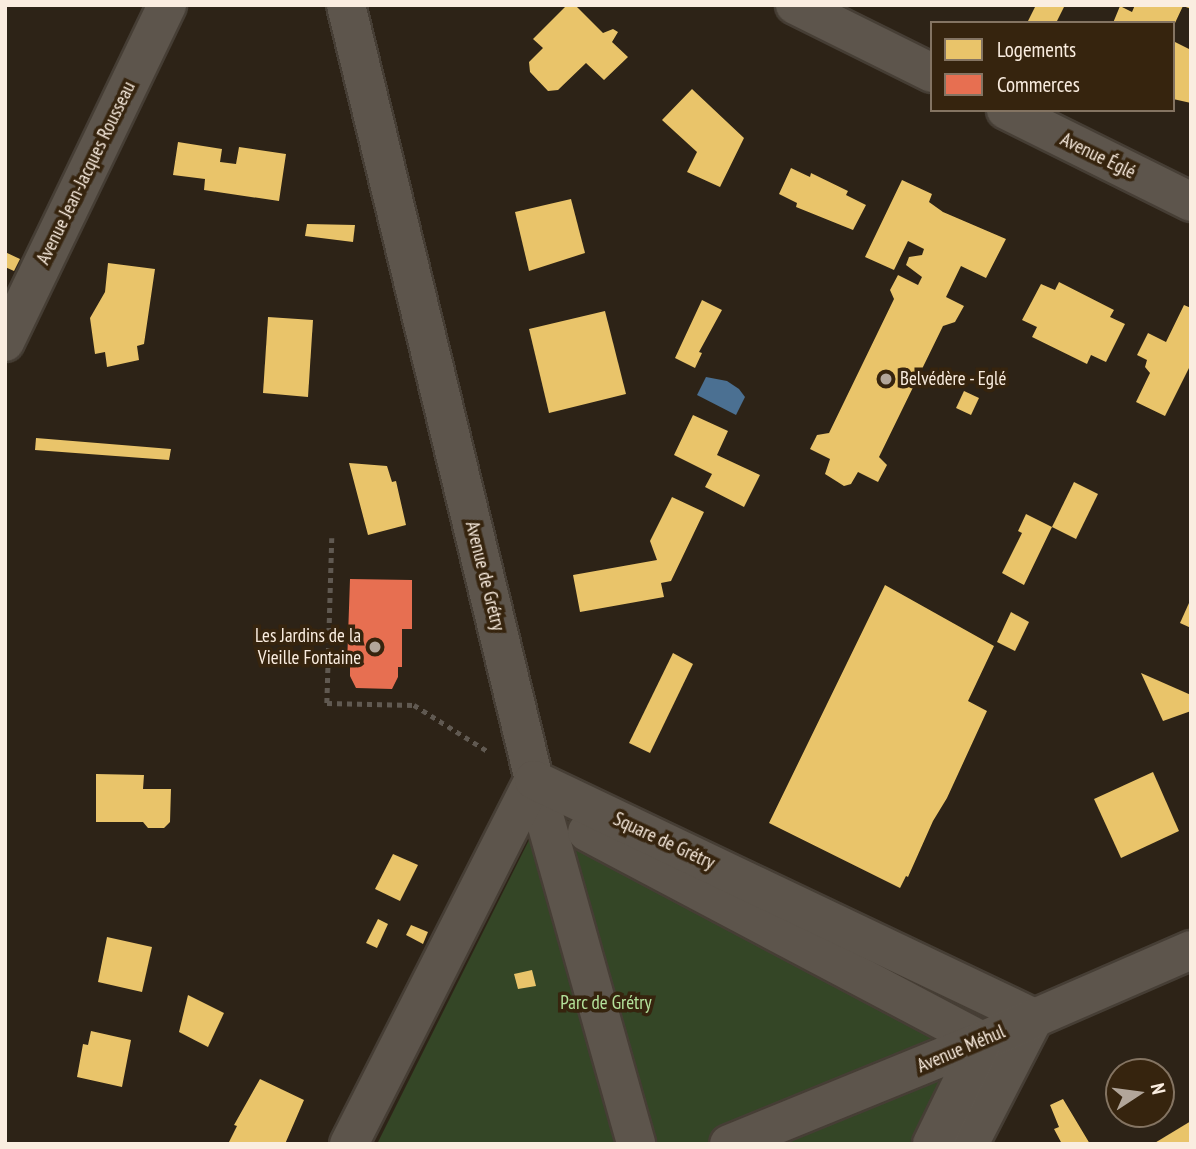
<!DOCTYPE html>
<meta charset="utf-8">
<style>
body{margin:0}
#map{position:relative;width:1196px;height:1149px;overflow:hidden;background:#2d2317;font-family:"PT Sans Narrow",sans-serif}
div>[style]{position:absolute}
.green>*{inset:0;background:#344626}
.water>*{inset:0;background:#4b7092}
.homes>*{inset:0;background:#e9c46a}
.shops>*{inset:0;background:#e76f51}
.path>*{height:4.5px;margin-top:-2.25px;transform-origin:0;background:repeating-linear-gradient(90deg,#605951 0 5px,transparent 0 10px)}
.roads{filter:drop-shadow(2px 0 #463e35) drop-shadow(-2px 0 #463e35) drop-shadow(0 2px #463e35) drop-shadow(0 -2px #463e35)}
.minor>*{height:38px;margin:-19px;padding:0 19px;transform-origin:19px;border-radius:19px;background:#5d554c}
.dots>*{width:19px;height:19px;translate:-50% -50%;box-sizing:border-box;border:4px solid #36240e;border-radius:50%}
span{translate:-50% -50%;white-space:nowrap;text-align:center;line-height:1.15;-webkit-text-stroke:7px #36240e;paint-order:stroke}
.street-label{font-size:19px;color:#faede0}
.poi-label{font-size:19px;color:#faede0}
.left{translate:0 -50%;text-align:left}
.right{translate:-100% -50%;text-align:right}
.park-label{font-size:19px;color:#b4e29b}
.frame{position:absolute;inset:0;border:7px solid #faede0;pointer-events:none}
.legend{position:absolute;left:930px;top:21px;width:245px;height:91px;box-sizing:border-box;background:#36240e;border:2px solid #847462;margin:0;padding:9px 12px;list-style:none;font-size:21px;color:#faede0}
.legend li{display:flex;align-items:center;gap:14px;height:35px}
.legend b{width:35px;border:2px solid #847462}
.north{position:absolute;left:1105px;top:1058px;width:70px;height:70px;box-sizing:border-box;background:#36240e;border:2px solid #847462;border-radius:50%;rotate:77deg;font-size:19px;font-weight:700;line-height:28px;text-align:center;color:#faede0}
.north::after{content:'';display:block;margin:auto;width:24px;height:32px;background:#b2a69a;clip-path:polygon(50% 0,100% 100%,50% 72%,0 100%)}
</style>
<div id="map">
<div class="green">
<i style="clip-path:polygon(544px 810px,982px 1041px,932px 1144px,377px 1144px)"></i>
</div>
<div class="water">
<i style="clip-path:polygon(706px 377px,727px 381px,739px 389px,745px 397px,736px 415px,697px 395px)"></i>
</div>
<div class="homes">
<i style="clip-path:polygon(567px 5px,575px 5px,603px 33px,613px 29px,618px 32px,612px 42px,628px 57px,604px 80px,586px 63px,558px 90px,548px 91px,530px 72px,529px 62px,543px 48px,533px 39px)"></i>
<i style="clip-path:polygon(1036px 5px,1065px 5px,1056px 23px,1027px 23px)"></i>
<i style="clip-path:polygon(1135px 5px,1191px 5px,1191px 9px,1183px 6px,1175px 23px,1113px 23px,1120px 6px,1132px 12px)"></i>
<i style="clip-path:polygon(1173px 41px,1191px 50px,1191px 103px,1173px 99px)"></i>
<i style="clip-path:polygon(692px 89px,744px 138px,720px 187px,687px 172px,697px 152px,662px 120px)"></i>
<i style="clip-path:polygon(178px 142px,222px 149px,220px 162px,236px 164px,239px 147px,286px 154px,279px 201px,204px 190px,205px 179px,173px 175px)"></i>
<i style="clip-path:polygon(791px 168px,810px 177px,811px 173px,848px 191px,846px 195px,866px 205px,853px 230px,796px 207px,797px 203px,779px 194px)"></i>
<i style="clip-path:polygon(902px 180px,932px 194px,929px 202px,943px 212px,1006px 239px,986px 278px,961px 266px,946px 297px,964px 306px,955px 322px,943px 326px,879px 457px,887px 465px,878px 482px,858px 472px,851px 484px,844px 486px,825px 474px,830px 459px,810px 449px,817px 435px,829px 433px,894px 299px,890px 290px,898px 275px,918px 285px,922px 277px,906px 265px,909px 257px,922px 255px,924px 249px,908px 241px,894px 270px,865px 257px)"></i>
<i style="clip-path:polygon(571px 199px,585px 253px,529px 271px,515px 212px)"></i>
<i style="clip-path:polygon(307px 224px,355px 225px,353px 242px,305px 236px)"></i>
<i style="clip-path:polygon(5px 252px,20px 259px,14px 271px,5px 267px)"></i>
<i style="clip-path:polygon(108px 263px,155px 269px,144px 344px,137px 346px,139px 360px,107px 367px,105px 352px,95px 354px,90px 318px,105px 292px)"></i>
<i style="clip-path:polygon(1059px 282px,1114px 310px,1110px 317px,1125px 324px,1106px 362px,1091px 355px,1087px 364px,1032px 337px,1037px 327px,1022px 320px,1041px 284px,1055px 290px)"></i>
<i style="clip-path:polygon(702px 300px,722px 310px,699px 352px,702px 353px,695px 368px,675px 358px)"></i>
<i style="clip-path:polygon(1184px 305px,1191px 308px,1191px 364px,1165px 416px,1136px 402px,1150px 373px,1145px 367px,1147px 360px,1137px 355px,1148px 333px,1166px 342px)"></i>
<i style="clip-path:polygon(605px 311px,626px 394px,549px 413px,529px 329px)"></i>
<i style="clip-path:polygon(268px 317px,313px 320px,308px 397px,263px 393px)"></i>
<i style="clip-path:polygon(964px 391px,979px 398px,971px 415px,956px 408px)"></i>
<i style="clip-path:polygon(693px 415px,728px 431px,717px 455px,760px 475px,744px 507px,705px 487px,712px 474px,674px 455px)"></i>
<i style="clip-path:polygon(36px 438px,171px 449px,169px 460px,35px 450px)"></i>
<i style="clip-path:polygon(349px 463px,387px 466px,392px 482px,396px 481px,406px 525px,368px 535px)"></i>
<i style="clip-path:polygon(1074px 482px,1098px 494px,1076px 539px,1052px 527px)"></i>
<i style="clip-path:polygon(672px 497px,704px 512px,671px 581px,661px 583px,664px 597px,580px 612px,573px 575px,657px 560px,650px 541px)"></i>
<i style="clip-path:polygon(1026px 514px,1052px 527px,1024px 585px,1002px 573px,1022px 533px,1018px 531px)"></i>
<i style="clip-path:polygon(885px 585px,994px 646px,968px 701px,987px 711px,947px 798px,933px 821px,908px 877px,906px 876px,900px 888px,769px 823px)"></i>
<i style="clip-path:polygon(1189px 603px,1191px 604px,1191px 628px,1180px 623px)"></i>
<i style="clip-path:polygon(1011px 612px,1029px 622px,1015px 651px,997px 642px)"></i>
<i style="clip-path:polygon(673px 653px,693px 664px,650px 753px,629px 743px)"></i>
<i style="clip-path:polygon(1141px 673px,1191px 695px,1191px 711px,1163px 721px)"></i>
<i style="clip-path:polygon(1153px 772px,1179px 831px,1121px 858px,1094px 799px)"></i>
<i style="clip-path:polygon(96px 774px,144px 775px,143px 789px,171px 789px,170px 822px,164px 828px,148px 828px,143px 822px,96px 822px)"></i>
<i style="clip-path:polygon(393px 854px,418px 865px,400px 901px,375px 889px)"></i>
<i style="clip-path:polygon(378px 919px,388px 924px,377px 948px,366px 943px)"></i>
<i style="clip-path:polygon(411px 925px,428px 932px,423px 944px,406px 935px)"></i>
<i style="clip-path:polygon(107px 937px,152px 947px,142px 992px,98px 982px)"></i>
<i style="clip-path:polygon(532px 970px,536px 986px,518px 989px,514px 974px)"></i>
<i style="clip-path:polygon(188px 995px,224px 1013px,208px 1047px,179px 1032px)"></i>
<i style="clip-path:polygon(91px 1031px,131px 1040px,122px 1087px,77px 1077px,83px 1044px,88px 1045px)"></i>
<i style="clip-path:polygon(260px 1079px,304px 1100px,285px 1144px,228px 1144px,237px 1126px,234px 1125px)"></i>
<i style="clip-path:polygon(1063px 1099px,1090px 1144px,1062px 1144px,1054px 1129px,1059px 1127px,1050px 1105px)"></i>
<i style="clip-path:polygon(1191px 1121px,1191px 1144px,1153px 1144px)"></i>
</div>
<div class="shops">
<i style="clip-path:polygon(350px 579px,412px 580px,412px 629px,402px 629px,402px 667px,398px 667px,398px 677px,392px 689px,356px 688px,350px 676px,350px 666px,347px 665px)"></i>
</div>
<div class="path">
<i style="left:332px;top:538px;width:165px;rotate:91.7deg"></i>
<i style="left:327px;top:703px;width:87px;rotate:1.3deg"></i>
<i style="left:414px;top:705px;width:89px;rotate:32.1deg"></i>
</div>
<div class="roads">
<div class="minor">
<i style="left:346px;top:5px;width:797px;rotate:76.36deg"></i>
<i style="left:534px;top:780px;width:378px;rotate:74.3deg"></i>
<i style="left:795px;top:5px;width:153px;rotate:26.4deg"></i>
<i style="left:1006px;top:110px;width:207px;rotate:26.4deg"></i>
<i style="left:5px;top:342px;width:374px;rotate:-64.3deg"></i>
<i style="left:587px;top:832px;width:447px;rotate:27.9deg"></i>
<i style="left:349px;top:1144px;width:408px;rotate:-63.1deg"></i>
<i style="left:534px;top:780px;width:554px;rotate:25.45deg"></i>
<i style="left:1034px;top:1018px;width:142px;rotate:117.3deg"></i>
<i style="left:729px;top:1144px;width:273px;rotate:-22.2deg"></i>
<i style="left:982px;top:1041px;width:228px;rotate:-23.5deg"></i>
<i style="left:932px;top:1144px;width:114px;rotate:-64.1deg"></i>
</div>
</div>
<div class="dots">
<i style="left:886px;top:379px;background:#b2a69a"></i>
<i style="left:375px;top:647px;background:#b2a69a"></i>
</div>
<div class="street-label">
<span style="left:1098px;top:156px;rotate:26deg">Avenue Églé</span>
<span style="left:86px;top:173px;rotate:-64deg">Avenue Jean-Jacques Rousseau</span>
<span style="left:485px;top:576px;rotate:76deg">Avenue de Grétry</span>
<span style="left:664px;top:841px;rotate:25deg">Square de Grétry</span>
<span style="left:961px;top:1049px;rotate:-23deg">Avenue Méhul</span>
</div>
<div class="poi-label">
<span class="left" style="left:900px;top:379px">Belvédère - Eglé</span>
<span class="right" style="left:361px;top:647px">Les Jardins de la<br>Vieille Fontaine</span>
</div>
<div class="park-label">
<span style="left:606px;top:1003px">Parc de Grétry</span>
</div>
<div class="frame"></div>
<ul class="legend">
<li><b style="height:19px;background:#e9c46a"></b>Logements</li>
<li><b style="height:19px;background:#e76f51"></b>Commerces</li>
</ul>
<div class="north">N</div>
</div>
